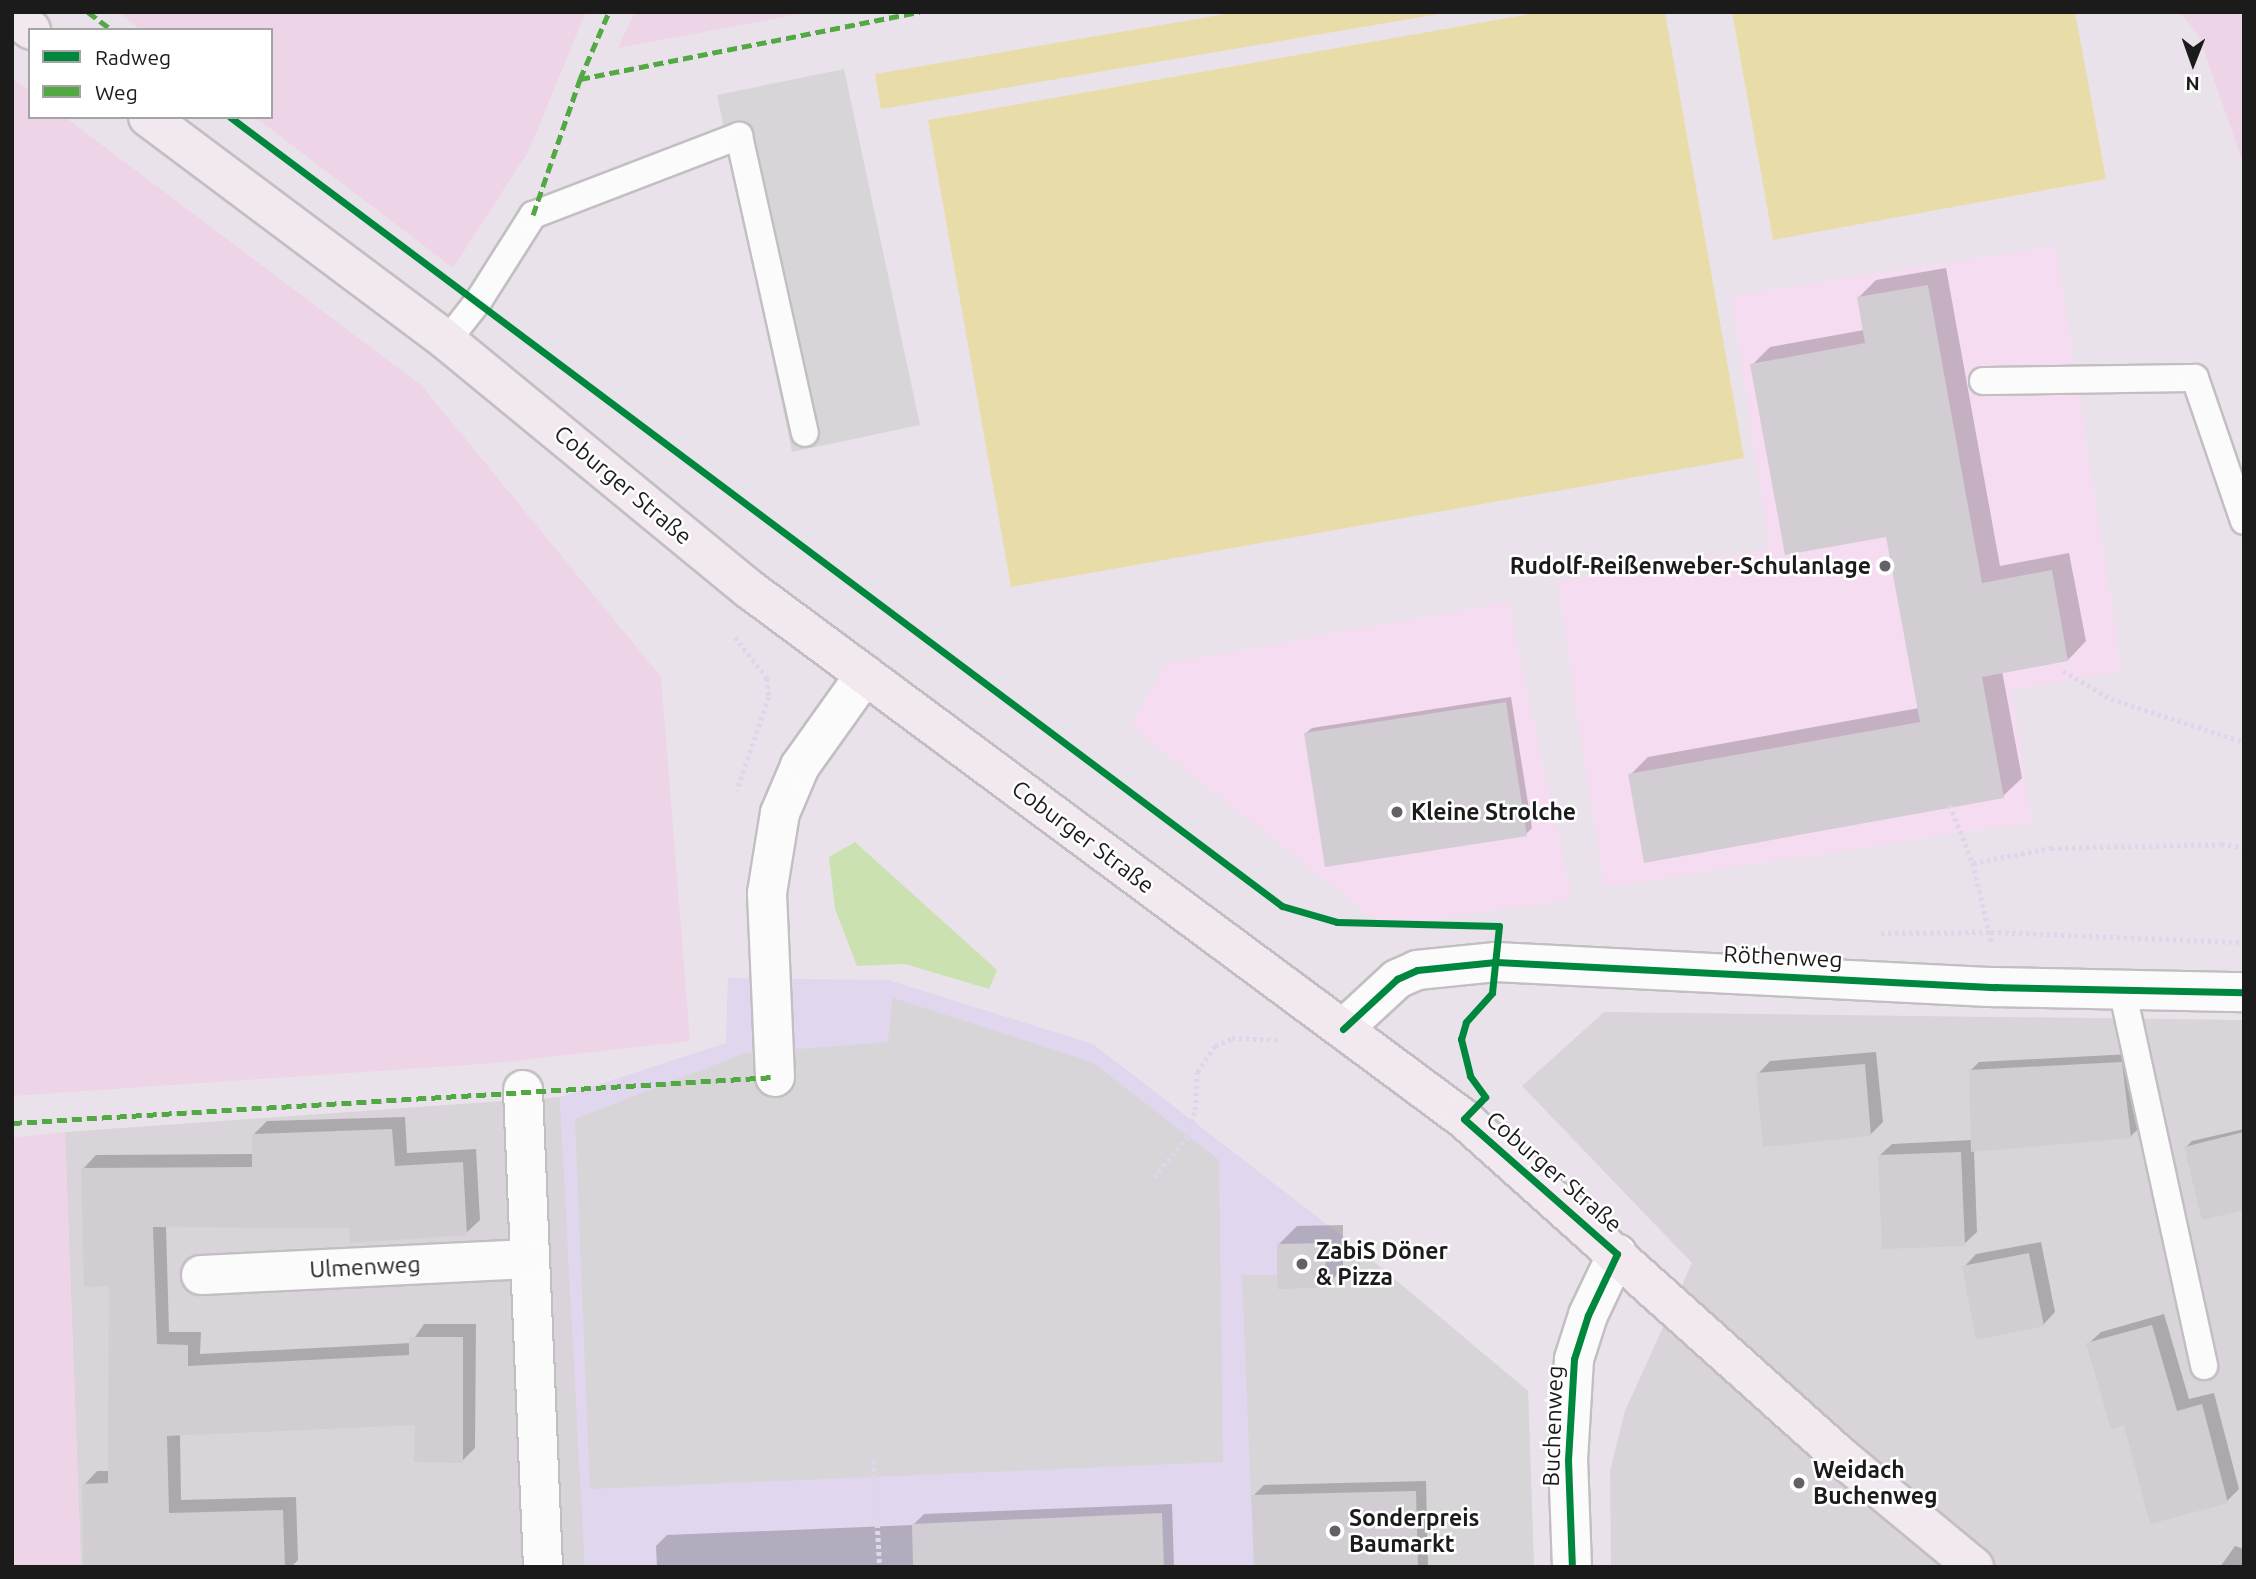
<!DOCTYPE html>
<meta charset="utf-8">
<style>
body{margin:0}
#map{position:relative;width:2256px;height:1579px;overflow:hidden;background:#eae2ea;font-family:Ubuntu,sans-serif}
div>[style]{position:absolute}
.residential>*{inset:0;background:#d8d4d9}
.commercial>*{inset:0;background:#e0d6ee}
.education>*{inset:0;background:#f6dcf0}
.farmland>*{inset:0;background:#edd4e6}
.pitch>*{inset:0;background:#e8dda9}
.parking>*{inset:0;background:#d8d5d8}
.water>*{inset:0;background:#cbe1b2}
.shadow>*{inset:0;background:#0003}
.building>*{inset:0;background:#d2ccd3}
.path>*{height:4.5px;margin-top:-2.25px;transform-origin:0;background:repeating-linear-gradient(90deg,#ded6ea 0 3.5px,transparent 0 7px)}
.roads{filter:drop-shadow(2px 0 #c2bfc2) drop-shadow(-2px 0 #c2bfc2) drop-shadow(0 2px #c2bfc2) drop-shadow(0 -2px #c2bfc2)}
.service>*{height:26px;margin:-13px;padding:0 13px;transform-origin:13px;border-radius:13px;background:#fcfbfc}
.minor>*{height:38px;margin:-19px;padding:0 19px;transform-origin:19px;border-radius:19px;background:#fcfbfc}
.secondary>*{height:38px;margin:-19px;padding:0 19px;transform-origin:19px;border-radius:19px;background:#f2e8ef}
.quiet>*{height:5px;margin-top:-2.5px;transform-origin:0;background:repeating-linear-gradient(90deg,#52a943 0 10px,transparent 0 15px)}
.cycleway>*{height:7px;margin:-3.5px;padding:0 3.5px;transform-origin:3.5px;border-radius:3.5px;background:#00873e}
.dots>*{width:19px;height:19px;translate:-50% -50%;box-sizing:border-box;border:4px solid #fff;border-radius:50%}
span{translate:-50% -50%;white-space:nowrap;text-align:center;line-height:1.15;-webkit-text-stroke:5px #fff;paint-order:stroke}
.street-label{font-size:23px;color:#1b1b1b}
.poi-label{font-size:23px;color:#1b1b1b;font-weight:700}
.right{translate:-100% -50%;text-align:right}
.left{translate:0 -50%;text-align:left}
.frame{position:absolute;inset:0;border:14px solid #1b1b1b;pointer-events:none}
.legend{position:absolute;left:28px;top:28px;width:245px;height:91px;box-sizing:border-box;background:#fff;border:2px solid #a4a4a4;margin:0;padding:9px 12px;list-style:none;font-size:21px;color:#1b1b1b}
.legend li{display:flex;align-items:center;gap:14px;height:35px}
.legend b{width:35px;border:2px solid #a4a4a4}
.north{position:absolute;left:2158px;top:28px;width:70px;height:70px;-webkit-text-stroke:5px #fff;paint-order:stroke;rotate:181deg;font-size:19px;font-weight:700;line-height:28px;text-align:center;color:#1b1b1b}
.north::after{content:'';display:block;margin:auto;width:24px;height:32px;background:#1b1b1b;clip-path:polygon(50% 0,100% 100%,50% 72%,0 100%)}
</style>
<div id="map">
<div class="residential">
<i style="clip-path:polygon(1604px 1012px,2244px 1020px,2244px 1567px,1611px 1567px,1610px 1471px,1625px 1411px,1692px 1263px,1522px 1086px)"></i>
<i style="clip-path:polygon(560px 1097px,585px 1567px,81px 1567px,65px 1132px)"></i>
</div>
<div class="commercial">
<i style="clip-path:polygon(728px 978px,888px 980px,1093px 1044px,1355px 1246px,1528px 1391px,1534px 1567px,585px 1567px,560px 1097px,726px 1043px)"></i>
</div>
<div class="education">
<i style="clip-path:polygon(2056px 246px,2122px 672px,2011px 689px,2032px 822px,1604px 887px,1557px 582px,1770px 549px,1731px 296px)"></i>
<i style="clip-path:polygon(1508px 602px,1572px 899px,1384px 927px,1131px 726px,1165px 664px)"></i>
</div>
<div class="farmland">
<i style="clip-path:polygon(118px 12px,586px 12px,528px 152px,453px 268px,255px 117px,271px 117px,271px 30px,141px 30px)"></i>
<i style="clip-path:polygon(635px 12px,811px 12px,618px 48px)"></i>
<i style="clip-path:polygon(2180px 12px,2244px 12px,2244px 166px,2199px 36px)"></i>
<i style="clip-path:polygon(12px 78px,30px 91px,30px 117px,65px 117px,422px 386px,661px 677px,690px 1041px,496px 1063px,12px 1096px)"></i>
<i style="clip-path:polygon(65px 1132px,81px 1567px,12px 1567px,12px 1138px)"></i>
</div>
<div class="pitch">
<i style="clip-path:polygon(1237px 12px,1451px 12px,881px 109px,875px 74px)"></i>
<i style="clip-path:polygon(1541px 12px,1665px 12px,1744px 458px,1011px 587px,928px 120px)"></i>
<i style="clip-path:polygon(1732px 12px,2075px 12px,2106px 179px,1773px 240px)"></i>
</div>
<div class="parking">
<i style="clip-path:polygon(844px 69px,920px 425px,792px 452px,717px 95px)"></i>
<i style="clip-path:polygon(893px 998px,1092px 1062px,1219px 1160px,1223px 1462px,590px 1489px,575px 1119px,745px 1053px,888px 1042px)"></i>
<i style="clip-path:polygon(1355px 1246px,1528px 1391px,1534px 1567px,1418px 1567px,1415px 1491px,1251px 1495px,1242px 1275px,1277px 1275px,1278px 1289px,1326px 1288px)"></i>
</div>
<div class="water">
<i style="clip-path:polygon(855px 842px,997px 970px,989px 989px,905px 964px,857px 966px,835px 909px,829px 857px)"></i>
</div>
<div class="shadow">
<i style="clip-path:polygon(1946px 268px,2000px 566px,2069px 553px,2086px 641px,2068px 660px,2002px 671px,2022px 778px,2003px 796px,1630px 775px,1648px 757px,1919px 708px,1887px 535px,1752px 365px,1770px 347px,1864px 330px,1858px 298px,1876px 280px)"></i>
<i style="clip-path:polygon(1511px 697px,1532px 828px,1526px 834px,1306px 733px,1312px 728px)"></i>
<i style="clip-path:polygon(1876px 1052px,1883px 1122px,1870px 1135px,1758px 1074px,1770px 1061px)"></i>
<i style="clip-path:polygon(2130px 1054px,2139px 1128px,2130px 1137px,1974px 1150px,1977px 1232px,1964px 1244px,1879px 1156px,1892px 1144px,1972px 1140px,1970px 1071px,1979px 1062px)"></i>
<i style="clip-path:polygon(405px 1117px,407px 1153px,476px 1149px,480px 1220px,466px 1233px,350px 1226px,166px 1226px,169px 1332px,201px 1332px,200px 1354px,411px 1343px,424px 1324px,476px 1324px,475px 1448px,462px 1461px,417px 1423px,180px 1434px,181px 1500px,296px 1497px,298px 1560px,291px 1567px,85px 1567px,84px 1485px,97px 1471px,110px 1471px,111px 1285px,83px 1169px,96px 1155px,254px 1154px,253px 1135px,267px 1121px)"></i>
<i style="clip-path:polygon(2244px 1129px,2244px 1208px,2186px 1147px,2192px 1141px)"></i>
<i style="clip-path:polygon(1343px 1225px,1343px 1268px,1325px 1287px,1279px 1244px,1297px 1226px)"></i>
<i style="clip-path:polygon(2041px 1242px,2055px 1312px,2043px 1325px,1964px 1267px,1976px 1254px)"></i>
<i style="clip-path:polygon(2164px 1314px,2189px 1399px,2214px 1393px,2239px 1489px,2227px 1501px,2125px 1423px,2088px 1344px,2101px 1332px)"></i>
<i style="clip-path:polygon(1426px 1481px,1428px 1567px,1256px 1567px,1253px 1496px,1264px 1485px)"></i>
<i style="clip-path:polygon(1172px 1504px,1174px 1567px,657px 1567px,656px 1546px,667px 1535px,913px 1525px,924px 1514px)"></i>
<i style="clip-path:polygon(2235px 1546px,2244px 1549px,2244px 1567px,2220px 1567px)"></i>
</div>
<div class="building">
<i style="clip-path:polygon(1928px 285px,1982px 583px,2052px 570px,2068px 661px,1982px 677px,2004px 798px,1644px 863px,1628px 774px,1920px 722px,1886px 537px,1785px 555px,1750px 364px,1865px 343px,1857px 297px)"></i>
<i style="clip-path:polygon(1506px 702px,1527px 836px,1325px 867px,1304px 733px)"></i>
<i style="clip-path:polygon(2122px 1062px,2131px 1138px,1971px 1152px,1969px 1070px)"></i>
<i style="clip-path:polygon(1865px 1064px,1871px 1136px,1763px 1147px,1756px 1073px)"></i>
<i style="clip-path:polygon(392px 1129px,395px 1166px,463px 1162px,467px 1235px,350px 1243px,349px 1228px,153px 1227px,157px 1344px,188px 1345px,188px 1366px,409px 1355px,409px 1337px,463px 1337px,463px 1463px,414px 1462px,415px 1425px,167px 1436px,169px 1513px,283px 1510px,285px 1567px,83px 1567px,82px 1484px,108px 1483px,109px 1286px,84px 1287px,81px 1168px,252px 1167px,252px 1134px)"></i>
<i style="clip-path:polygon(2244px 1132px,2244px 1210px,2202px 1220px,2184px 1147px)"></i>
<i style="clip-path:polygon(1961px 1152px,1965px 1246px,1882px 1249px,1878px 1155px)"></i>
<i style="clip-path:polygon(1325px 1243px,1326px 1288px,1277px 1289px,1277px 1244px)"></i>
<i style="clip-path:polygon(2029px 1253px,2044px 1326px,1976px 1340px,1962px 1266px)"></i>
<i style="clip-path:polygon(2152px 1325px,2177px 1411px,2202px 1404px,2228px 1503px,2150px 1524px,2124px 1425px,2111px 1429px,2086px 1343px)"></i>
<i style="clip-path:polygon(1416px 1491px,1418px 1567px,1254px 1567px,1251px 1495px)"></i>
<i style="clip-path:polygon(1162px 1513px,1164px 1567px,913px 1567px,912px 1524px)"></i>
</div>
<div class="path">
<i style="left:735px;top:637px;width:52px;rotate:52deg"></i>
<i style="left:767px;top:678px;width:19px;rotate:84deg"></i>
<i style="left:769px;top:697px;width:99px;rotate:108.8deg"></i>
<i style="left:2063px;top:671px;width:56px;rotate:30.3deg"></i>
<i style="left:2111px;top:699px;width:140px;rotate:17.9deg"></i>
<i style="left:1950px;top:805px;width:62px;rotate:68.4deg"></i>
<i style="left:1973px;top:863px;width:83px;rotate:76.8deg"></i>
<i style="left:1973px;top:863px;width:79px;rotate:-10.9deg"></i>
<i style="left:2051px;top:848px;width:170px;rotate:-1.3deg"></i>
<i style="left:2221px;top:844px;width:23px;rotate:10deg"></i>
<i style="left:1881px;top:933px;width:110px;rotate:-0.5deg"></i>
<i style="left:1991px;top:932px;width:253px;rotate:2.3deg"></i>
<i style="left:1154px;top:1177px;width:53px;rotate:-50.3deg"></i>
<i style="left:1188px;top:1136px;width:27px;rotate:-75deg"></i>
<i style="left:1195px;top:1110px;width:38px;rotate:-87deg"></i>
<i style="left:1197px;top:1072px;width:32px;rotate:-55deg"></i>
<i style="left:1215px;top:1046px;width:19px;rotate:-25deg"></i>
<i style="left:1232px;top:1038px;width:47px;rotate:2.4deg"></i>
<i style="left:874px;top:1461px;width:106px;rotate:86.8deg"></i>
</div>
<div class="roads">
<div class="service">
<i style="left:447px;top:341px;width:52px;rotate:-52deg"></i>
<i style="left:479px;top:300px;width:101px;rotate:-57.6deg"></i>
<i style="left:533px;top:215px;width:221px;rotate:-21deg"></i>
<i style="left:739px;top:136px;width:304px;rotate:77.5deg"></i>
<i style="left:1983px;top:381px;width:212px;rotate:-0.8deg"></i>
<i style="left:2195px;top:378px;width:151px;rotate:71.1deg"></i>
<i style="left:2122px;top:989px;width:386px;rotate:77.7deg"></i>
</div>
<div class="minor">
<i style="left:1343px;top:1029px;width:74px;rotate:-42.8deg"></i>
<i style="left:1397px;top:979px;width:22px;rotate:-24deg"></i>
<i style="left:1417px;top:970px;width:79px;rotate:-5.8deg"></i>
<i style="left:1496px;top:962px;width:500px;rotate:2.9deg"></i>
<i style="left:1995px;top:987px;width:249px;rotate:1.2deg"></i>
<i style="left:775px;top:1077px;width:184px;rotate:-92.5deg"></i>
<i style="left:767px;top:893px;width:81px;rotate:-80.8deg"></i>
<i style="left:780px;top:813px;width:51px;rotate:-66.9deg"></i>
<i style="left:800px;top:766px;width:112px;rotate:-54.5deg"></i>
<i style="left:523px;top:1090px;width:477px;rotate:87.6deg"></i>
<i style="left:201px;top:1275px;width:329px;rotate:-2.8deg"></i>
<i style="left:1572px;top:1567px;width:107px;rotate:-92.1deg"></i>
<i style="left:1568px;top:1460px;width:101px;rotate:-86.6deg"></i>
<i style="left:1574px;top:1359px;width:46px;rotate:-72.3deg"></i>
<i style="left:1588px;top:1315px;width:68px;rotate:-64.6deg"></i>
</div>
<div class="secondary">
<i style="left:12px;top:15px;width:24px;rotate:38deg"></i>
<i style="left:148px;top:117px;width:374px;rotate:36.8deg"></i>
<i style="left:447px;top:341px;width:391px;rotate:39.4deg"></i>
<i style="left:749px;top:589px;width:890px;rotate:36.55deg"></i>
<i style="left:1464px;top:1119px;width:505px;rotate:41.87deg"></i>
<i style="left:1840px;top:1456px;width:174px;rotate:39.6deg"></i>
</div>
</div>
<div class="quiet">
<i style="left:88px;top:12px;width:30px;rotate:37deg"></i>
<i style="left:580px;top:79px;width:346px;rotate:-11.2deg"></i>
<i style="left:533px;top:215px;width:144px;rotate:-70.9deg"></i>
<i style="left:580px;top:79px;width:73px;rotate:-66.6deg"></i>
<i style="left:12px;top:1123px;width:764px;rotate:-3.45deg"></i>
</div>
<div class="cycleway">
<i style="left:230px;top:117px;width:1315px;rotate:36.87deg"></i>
<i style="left:1282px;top:906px;width:57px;rotate:16.2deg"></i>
<i style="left:1337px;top:922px;width:162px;rotate:1.4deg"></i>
<i style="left:1499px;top:926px;width:67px;rotate:96deg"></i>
<i style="left:1492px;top:993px;width:39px;rotate:132deg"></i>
<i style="left:1466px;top:1022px;width:18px;rotate:106deg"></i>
<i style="left:1461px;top:1039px;width:38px;rotate:76deg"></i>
<i style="left:1470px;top:1076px;width:26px;rotate:54deg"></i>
<i style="left:1485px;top:1097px;width:30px;rotate:134deg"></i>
<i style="left:1464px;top:1119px;width:204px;rotate:41.4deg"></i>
<i style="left:1617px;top:1254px;width:68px;rotate:115.4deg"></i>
<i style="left:1588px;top:1315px;width:46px;rotate:107.7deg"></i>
<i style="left:1574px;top:1359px;width:101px;rotate:93.4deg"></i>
<i style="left:1568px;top:1460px;width:107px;rotate:87.9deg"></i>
<i style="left:1343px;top:1029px;width:74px;rotate:-42.8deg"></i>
<i style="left:1397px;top:979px;width:22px;rotate:-24deg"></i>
<i style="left:1417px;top:970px;width:79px;rotate:-5.8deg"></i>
<i style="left:1496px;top:962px;width:500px;rotate:2.9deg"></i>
<i style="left:1995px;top:987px;width:249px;rotate:1.2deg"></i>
</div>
<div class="dots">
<i style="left:1885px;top:566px;background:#636163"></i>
<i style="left:1397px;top:812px;background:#636163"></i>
<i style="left:1302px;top:1264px;background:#636163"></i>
<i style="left:1799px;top:1483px;background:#636163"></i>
<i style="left:1335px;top:1531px;background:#636163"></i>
</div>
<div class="street-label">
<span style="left:623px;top:485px;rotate:40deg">Coburger Straße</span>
<span style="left:1083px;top:837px;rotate:37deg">Coburger Straße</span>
<span style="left:1783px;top:957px;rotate:3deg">Röthenweg</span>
<span style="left:1554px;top:1172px;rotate:41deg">Coburger Straße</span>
<span style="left:365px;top:1267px;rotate:-3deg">Ulmenweg</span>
<span style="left:1553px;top:1426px;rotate:-88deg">Buchenweg</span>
</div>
<div class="poi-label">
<span class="right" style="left:1871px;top:566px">Rudolf-Reißenweber-Schulanlage</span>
<span class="left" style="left:1411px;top:812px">Kleine Strolche</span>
<span class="left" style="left:1316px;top:1264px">ZabiS Döner<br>&amp; Pizza</span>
<span class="left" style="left:1813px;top:1483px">Weidach<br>Buchenweg</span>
<span class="left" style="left:1349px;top:1531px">Sonderpreis<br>Baumarkt</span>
</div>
<div class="frame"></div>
<ul class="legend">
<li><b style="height:9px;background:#00873e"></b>Radweg</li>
<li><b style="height:9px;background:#52a943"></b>Weg</li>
</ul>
<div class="north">N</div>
</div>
